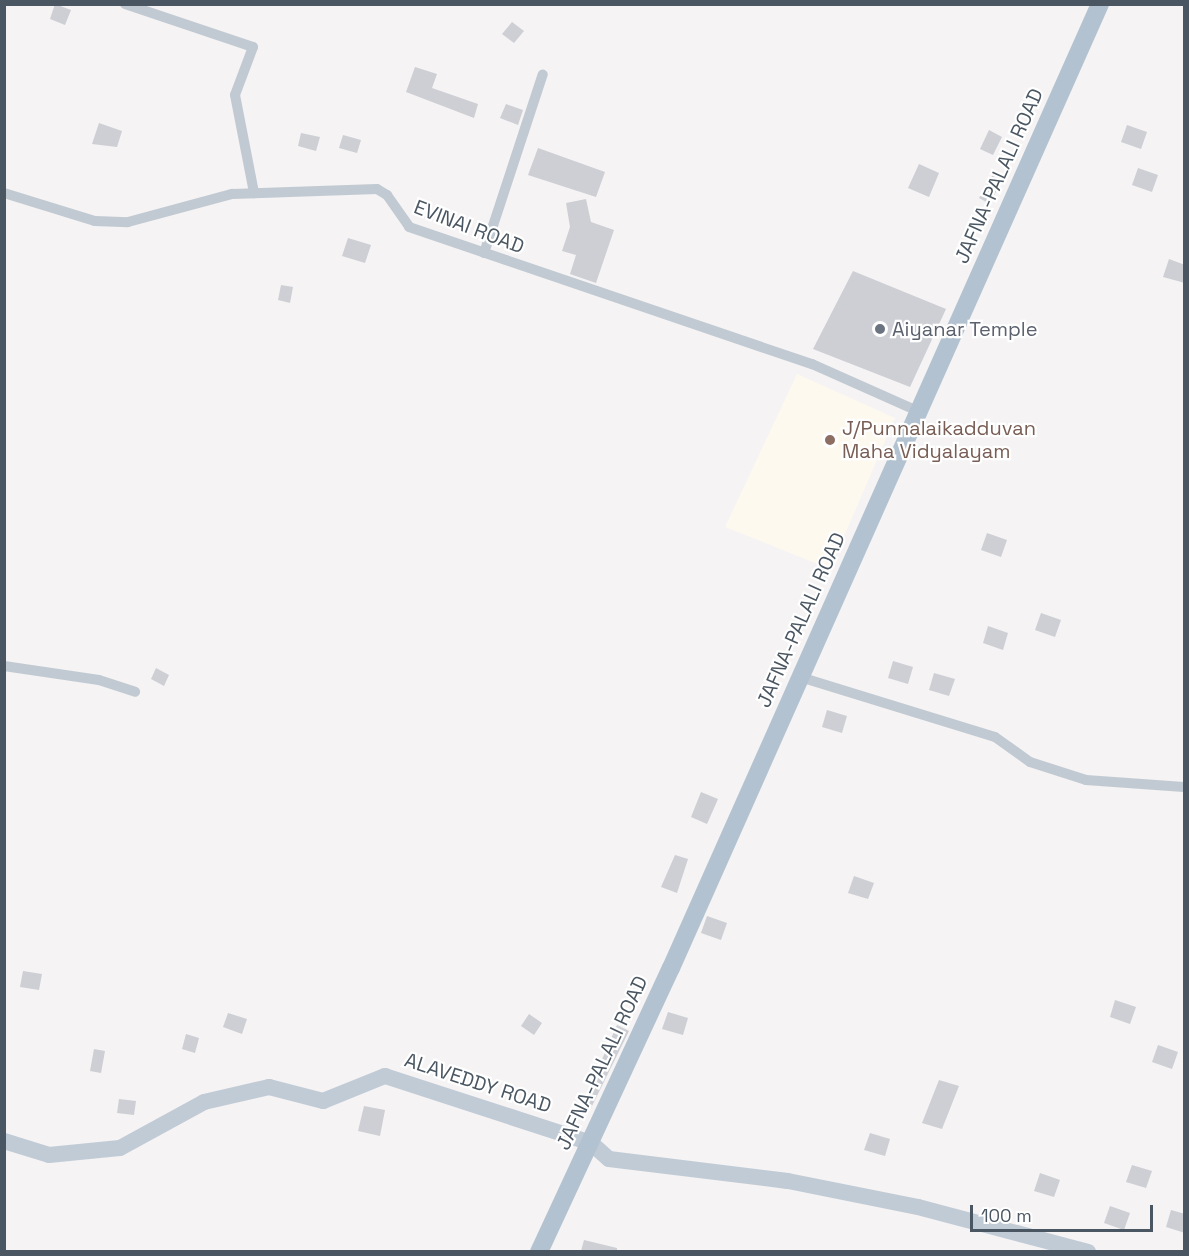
<!DOCTYPE html>
<style>
body{margin:0}
#map{position:relative;width:1189px;height:1256px;overflow:hidden;background:#f5f3f3;font-family:"Space Grotesk",sans-serif}
div>[style]{position:absolute}
.commercial>*{inset:0;background:#fdf9ef}
.building>*{inset:0;background:#cdcfd5}
.street>*{height:10px;margin:-5px;padding:0 5px;transform-origin:5px;border-radius:5px;background:#c1cad2}
.secondary>*{height:16px;margin:-8px;padding:0 8px;transform-origin:8px;border-radius:8px;background:#c1cbd6}
.primary>*{height:18px;margin:-9px;padding:0 9px;transform-origin:9px;border-radius:9px;background:#b3c2d1}
.dots>*{width:16px;height:16px;translate:-50% -50%;box-sizing:border-box;border:3px solid #fff;border-radius:50%}
span{translate:-50% -50%;white-space:nowrap;text-align:center;line-height:1.15;-webkit-text-stroke:4.5px #fff;paint-order:stroke}
.street-label{font-size:20px;color:#4a5661}
.worship-label{font-size:20px;color:#5b616d}
.left{translate:0 -50%;text-align:left}
.education-label{font-size:20px;color:#785e54}
.frame{position:absolute;inset:0;border:6px solid #4a5661;pointer-events:none}
.scale{position:absolute;left:970px;top:1205px;width:183px;height:27px;box-sizing:border-box;border:3px solid #4a5661;border-top:0;padding-left:8px;font-size:18px;line-height:21px;white-space:nowrap;color:#4a5661;-webkit-text-stroke:4px #fff;paint-order:stroke}
</style>
<div id="map">
<div class="commercial">
<i style="clip-path:polygon(797px 374px,895px 418px,830px 569px,725px 527px)"></i>
</div>
<div class="building">
<i style="clip-path:polygon(55px 4px,71px 10px,65px 25px,50px 19px)"></i>
<i style="clip-path:polygon(512px 22px,524px 31px,514px 43px,502px 34px)"></i>
<i style="clip-path:polygon(415px 67px,437px 74px,432px 88px,478px 104px,474px 118px,406px 92px)"></i>
<i style="clip-path:polygon(506px 104px,523px 110px,518px 125px,500px 118px)"></i>
<i style="clip-path:polygon(99px 123px,122px 131px,117px 147px,92px 144px)"></i>
<i style="clip-path:polygon(1127px 125px,1147px 132px,1141px 149px,1121px 142px)"></i>
<i style="clip-path:polygon(989px 130px,1002px 137px,993px 155px,980px 149px)"></i>
<i style="clip-path:polygon(301px 133px,320px 137px,316px 151px,298px 146px)"></i>
<i style="clip-path:polygon(343px 135px,361px 140px,357px 153px,339px 148px)"></i>
<i style="clip-path:polygon(538px 148px,605px 172px,596px 197px,528px 175px)"></i>
<i style="clip-path:polygon(919px 164px,939px 173px,929px 197px,908px 188px)"></i>
<i style="clip-path:polygon(1138px 168px,1158px 175px,1152px 192px,1132px 185px)"></i>
<i style="clip-path:polygon(995px 171px,1004px 175px,990px 204px,979px 198px)"></i>
<i style="clip-path:polygon(586px 199px,591px 222px,614px 230px,596px 283px,570px 274px,576px 255px,562px 251px,570px 227px,566px 203px)"></i>
<i style="clip-path:polygon(348px 238px,371px 245px,365px 263px,342px 256px)"></i>
<i style="clip-path:polygon(1169px 259px,1185px 265px,1185px 283px,1163px 277px)"></i>
<i style="clip-path:polygon(853px 271px,946px 309px,910px 387px,813px 349px)"></i>
<i style="clip-path:polygon(281px 285px,293px 287px,290px 303px,278px 300px)"></i>
<i style="clip-path:polygon(987px 533px,1007px 540px,1001px 557px,981px 550px)"></i>
<i style="clip-path:polygon(1041px 613px,1061px 620px,1055px 637px,1035px 630px)"></i>
<i style="clip-path:polygon(988px 626px,1008px 633px,1003px 650px,983px 643px)"></i>
<i style="clip-path:polygon(893px 661px,913px 667px,908px 684px,888px 678px)"></i>
<i style="clip-path:polygon(156px 668px,169px 675px,164px 686px,151px 679px)"></i>
<i style="clip-path:polygon(934px 673px,955px 679px,949px 696px,929px 690px)"></i>
<i style="clip-path:polygon(827px 710px,847px 716px,842px 733px,822px 727px)"></i>
<i style="clip-path:polygon(701px 792px,718px 799px,707px 824px,691px 817px)"></i>
<i style="clip-path:polygon(675px 855px,688px 859px,677px 893px,661px 887px)"></i>
<i style="clip-path:polygon(854px 876px,874px 883px,868px 899px,848px 893px)"></i>
<i style="clip-path:polygon(707px 916px,727px 923px,721px 940px,701px 933px)"></i>
<i style="clip-path:polygon(23px 971px,42px 974px,39px 990px,20px 987px)"></i>
<i style="clip-path:polygon(1115px 1000px,1136px 1007px,1130px 1024px,1110px 1017px)"></i>
<i style="clip-path:polygon(668px 1012px,688px 1018px,683px 1035px,662px 1029px)"></i>
<i style="clip-path:polygon(228px 1013px,247px 1019px,242px 1034px,223px 1027px)"></i>
<i style="clip-path:polygon(529px 1014px,542px 1023px,534px 1035px,521px 1026px)"></i>
<i style="clip-path:polygon(617px 1025px,629px 1031px,591px 1108px,583px 1103px)"></i>
<i style="clip-path:polygon(186px 1034px,199px 1038px,195px 1053px,182px 1049px)"></i>
<i style="clip-path:polygon(1158px 1045px,1178px 1052px,1172px 1069px,1152px 1062px)"></i>
<i style="clip-path:polygon(94px 1049px,105px 1051px,101px 1073px,90px 1071px)"></i>
<i style="clip-path:polygon(939px 1080px,959px 1086px,942px 1129px,922px 1123px)"></i>
<i style="clip-path:polygon(119px 1099px,136px 1101px,134px 1115px,117px 1113px)"></i>
<i style="clip-path:polygon(364px 1106px,385px 1110px,380px 1136px,358px 1131px)"></i>
<i style="clip-path:polygon(870px 1133px,890px 1139px,885px 1156px,864px 1150px)"></i>
<i style="clip-path:polygon(1132px 1165px,1152px 1171px,1146px 1188px,1126px 1182px)"></i>
<i style="clip-path:polygon(1040px 1173px,1060px 1180px,1054px 1197px,1034px 1191px)"></i>
<i style="clip-path:polygon(1110px 1206px,1130px 1213px,1124px 1230px,1104px 1223px)"></i>
<i style="clip-path:polygon(1171px 1210px,1185px 1214px,1185px 1233px,1166px 1227px)"></i>
<i style="clip-path:polygon(584px 1240px,617px 1248px,617px 1251px,581px 1251px)"></i>
</div>
<div class="street">
<i style="left:125px;top:4px;width:135px;rotate:18.6deg"></i>
<i style="left:253px;top:47px;width:51px;rotate:110.6deg"></i>
<i style="left:235px;top:95px;width:100px;rotate:79deg"></i>
<i style="left:4px;top:193px;width:95px;rotate:17.1deg"></i>
<i style="left:95px;top:221px;width:33px;rotate:2deg"></i>
<i style="left:128px;top:222px;width:108px;rotate:-15.1deg"></i>
<i style="left:232px;top:194px;width:145px;rotate:-2deg"></i>
<i style="left:377px;top:189px;width:12px;rotate:31deg"></i>
<i style="left:387px;top:195px;width:39px;rotate:55deg"></i>
<i style="left:409px;top:227px;width:426px;rotate:18.8deg"></i>
<i style="left:812px;top:364px;width:118px;rotate:24deg"></i>
<i style="left:484px;top:253px;width:188px;rotate:-71.8deg"></i>
<i style="left:4px;top:666px;width:96px;rotate:8.4deg"></i>
<i style="left:99px;top:680px;width:38px;rotate:18deg"></i>
<i style="left:800px;top:677px;width:204px;rotate:17.1deg"></i>
<i style="left:995px;top:737px;width:43px;rotate:35.5deg"></i>
<i style="left:1030px;top:762px;width:59px;rotate:17.8deg"></i>
<i style="left:1086px;top:780px;width:98px;rotate:4.1deg"></i>
</div>
<div class="secondary">
<i style="left:4px;top:1141px;width:47px;rotate:17.3deg"></i>
<i style="left:49px;top:1155px;width:71px;rotate:-5.6deg"></i>
<i style="left:120px;top:1148px;width:96px;rotate:-28.7deg"></i>
<i style="left:204px;top:1102px;width:67px;rotate:-13deg"></i>
<i style="left:269px;top:1087px;width:56px;rotate:14.5deg"></i>
<i style="left:323px;top:1101px;width:67px;rotate:-22deg"></i>
<i style="left:385px;top:1076px;width:217px;rotate:18deg"></i>
<i style="left:591px;top:1143px;width:24px;rotate:42deg"></i>
<i style="left:609px;top:1159px;width:180px;rotate:7deg"></i>
<i style="left:788px;top:1181px;width:133px;rotate:11.3deg"></i>
<i style="left:918px;top:1207px;width:176px;rotate:14.8deg"></i>
</div>
<div class="primary">
<i style="left:539px;top:1252px;width:313px;rotate:-65.1deg"></i>
<i style="left:671px;top:968px;width:1055px;rotate:-66.01deg"></i>
</div>
<div class="dots">
<i style="left:880px;top:329px;background:#6b7280"></i>
<i style="left:830px;top:440px;background:#8d6e63"></i>
</div>
<div class="street-label">
<span style="left:999px;top:176px;rotate:-66deg">JAFNA-PALALI ROAD</span>
<span style="left:469px;top:227px;rotate:21deg">EVINAI ROAD</span>
<span style="left:801px;top:620px;rotate:-66deg">JAFNA-PALALI ROAD</span>
<span style="left:602px;top:1063px;rotate:-65deg">JAFNA-PALALI ROAD</span>
<span style="left:478px;top:1083px;rotate:18deg">ALAVEDDY ROAD</span>
</div>
<div class="worship-label">
<span class="left" style="left:892px;top:329px">Aiyanar Temple</span>
</div>
<div class="education-label">
<span class="left" style="left:842px;top:440px">J/Punnalaikadduvan<br>Maha Vidyalayam</span>
</div>
<div class="frame"></div>
<div class="scale">100 m</div>
</div>
